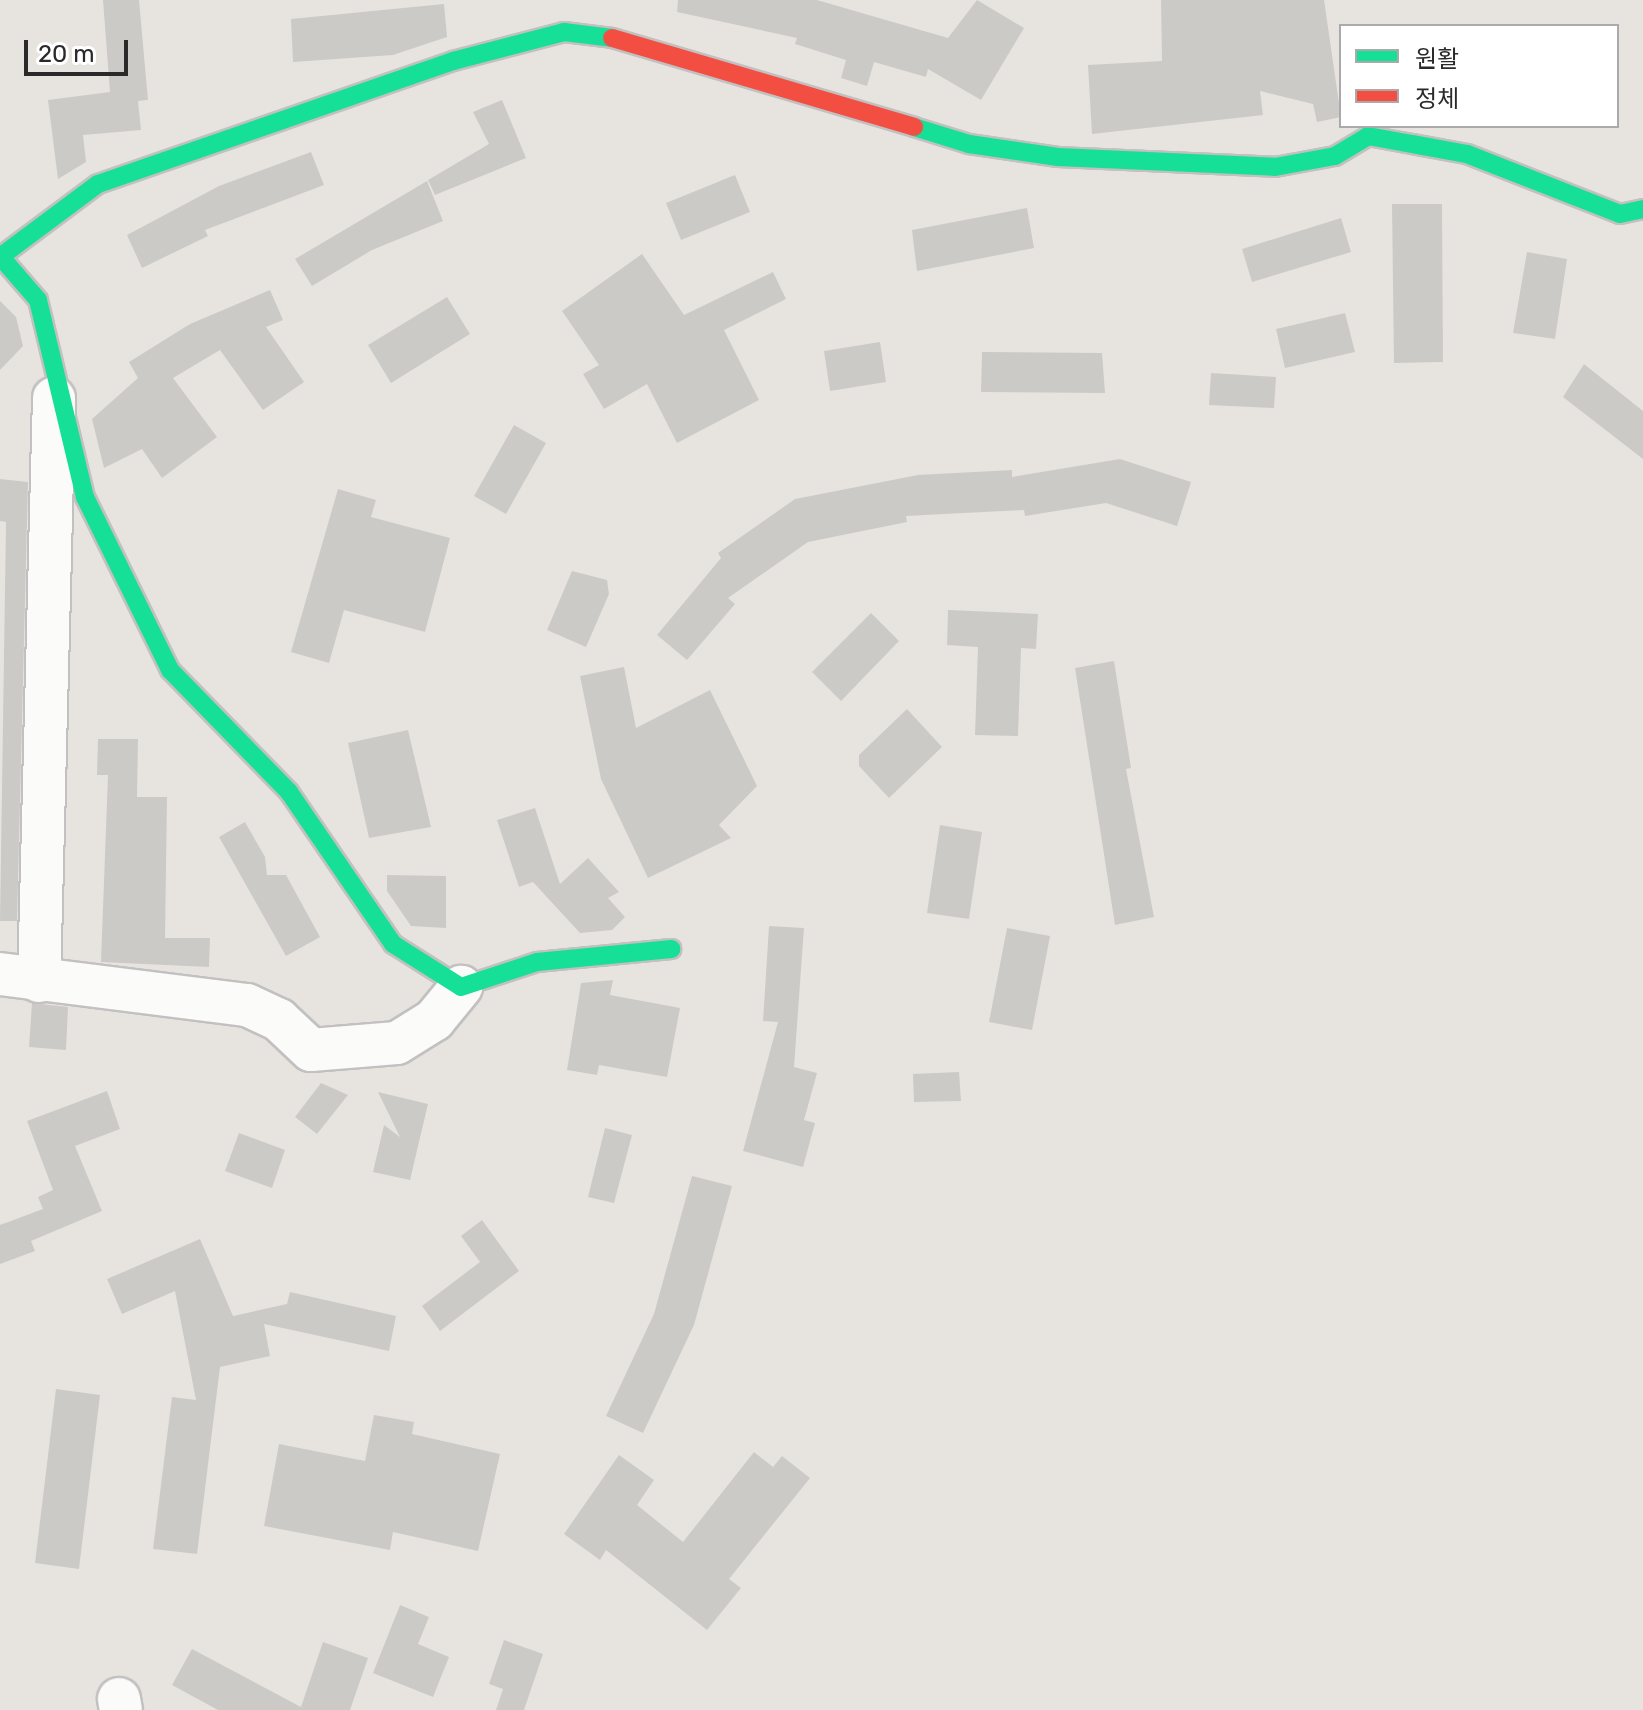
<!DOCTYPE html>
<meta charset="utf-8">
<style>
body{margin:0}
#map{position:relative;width:1643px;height:1710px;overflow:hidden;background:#e7e4e0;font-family:Rubik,"Noto Sans KR",sans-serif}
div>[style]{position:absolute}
.building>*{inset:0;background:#cccac7}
.roads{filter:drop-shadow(2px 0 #c2c0c0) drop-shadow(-2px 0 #c2c0c0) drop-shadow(0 2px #c2c0c0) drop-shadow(0 -2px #c2c0c0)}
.street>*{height:42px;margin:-21px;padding:0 21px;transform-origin:21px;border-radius:21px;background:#fbfbfa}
.fast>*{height:18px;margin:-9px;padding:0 9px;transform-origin:9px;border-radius:9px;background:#16e098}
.jam>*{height:18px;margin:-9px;padding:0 9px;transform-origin:9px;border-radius:9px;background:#f24e42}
span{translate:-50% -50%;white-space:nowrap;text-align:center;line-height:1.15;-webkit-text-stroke:6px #fff;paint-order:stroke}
.legend{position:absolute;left:1339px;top:24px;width:280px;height:104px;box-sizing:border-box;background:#fff;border:2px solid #aaa;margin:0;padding:10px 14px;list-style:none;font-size:24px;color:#2a2a2a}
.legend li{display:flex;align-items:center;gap:16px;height:40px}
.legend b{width:40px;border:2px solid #aaa}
.scale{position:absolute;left:24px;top:40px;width:104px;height:36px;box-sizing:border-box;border:4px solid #2a2a2a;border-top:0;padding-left:10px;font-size:24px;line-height:28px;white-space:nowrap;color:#2a2a2a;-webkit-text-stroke:6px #fff;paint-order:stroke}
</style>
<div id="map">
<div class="building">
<i style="clip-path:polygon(103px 0,139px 0,148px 100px,138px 101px,141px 130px,83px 135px,86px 162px,58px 179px,48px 100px,110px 92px)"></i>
<i style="clip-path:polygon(678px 0,817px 0,948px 38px,977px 0,1024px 28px,981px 100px,928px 69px,926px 77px,874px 62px,867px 86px,841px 78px,846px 60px,795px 44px,797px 38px,677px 12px)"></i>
<i style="clip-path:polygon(1161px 0,1324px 0,1341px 117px,1317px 122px,1313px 104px,1260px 91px,1263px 115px,1092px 134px,1088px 65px,1162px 61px)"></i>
<i style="clip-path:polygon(444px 4px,447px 37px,393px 55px,293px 62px,291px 19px)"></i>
<i style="clip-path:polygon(502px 100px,526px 158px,435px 195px,428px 180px,489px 144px,473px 112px)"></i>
<i style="clip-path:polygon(311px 152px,324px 185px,205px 230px,208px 236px,142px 268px,127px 235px,219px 186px)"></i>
<i style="clip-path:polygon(735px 175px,750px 212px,681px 240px,666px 203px)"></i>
<i style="clip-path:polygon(427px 181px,443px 221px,372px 250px,312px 286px,295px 259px)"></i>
<i style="clip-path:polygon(1392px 204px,1442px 204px,1443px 362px,1394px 363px)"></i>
<i style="clip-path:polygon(1027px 208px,1034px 248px,917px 271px,912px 230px)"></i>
<i style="clip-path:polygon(1341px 218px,1351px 252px,1252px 282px,1242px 249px)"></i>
<i style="clip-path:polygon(1527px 252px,1567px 259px,1555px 339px,1513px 333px)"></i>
<i style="clip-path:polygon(642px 254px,684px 315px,773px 272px,786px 299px,724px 330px,759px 400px,677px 443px,647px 384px,604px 409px,583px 374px,599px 365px,562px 311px)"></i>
<i style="clip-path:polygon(270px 290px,283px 320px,266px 327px,304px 382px,263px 410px,220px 350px,173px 378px,217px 437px,162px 478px,142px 449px,104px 468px,92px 419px,138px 378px,129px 362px,190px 324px)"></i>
<i style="clip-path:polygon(447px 297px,470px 334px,391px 383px,368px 345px)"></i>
<i style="clip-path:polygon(0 301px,16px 317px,23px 346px,0 370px)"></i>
<i style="clip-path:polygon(1345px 313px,1355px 352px,1285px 368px,1276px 329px)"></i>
<i style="clip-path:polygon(880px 342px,886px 382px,830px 391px,824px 351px)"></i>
<i style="clip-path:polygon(982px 352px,1102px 353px,1105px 393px,981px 392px)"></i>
<i style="clip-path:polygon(1584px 364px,1643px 411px,1643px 459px,1563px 397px)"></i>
<i style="clip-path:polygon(1211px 373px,1276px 377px,1274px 408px,1209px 405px)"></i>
<i style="clip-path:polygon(514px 425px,546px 443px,506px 514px,474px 496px)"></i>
<i style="clip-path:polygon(1120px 459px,1191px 482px,1177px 526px,1106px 503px,1025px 516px,1024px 510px,906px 516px,907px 522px,808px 542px,728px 598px,735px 604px,687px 660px,657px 635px,721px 558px,718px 553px,795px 499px,918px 475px,1012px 470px,1012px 477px)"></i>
<i style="clip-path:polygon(0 479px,28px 482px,17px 921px,0 921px,6px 522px,0 521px)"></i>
<i style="clip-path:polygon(338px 489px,376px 500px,371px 517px,450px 538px,425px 632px,344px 610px,329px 663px,291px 652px)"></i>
<i style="clip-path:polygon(572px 571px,607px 580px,609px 594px,586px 647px,547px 630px)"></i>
<i style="clip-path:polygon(948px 610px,1038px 614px,1036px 649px,1021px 648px,1018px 736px,975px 735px,978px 647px,947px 645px)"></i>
<i style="clip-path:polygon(871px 613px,899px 641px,841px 701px,812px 672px)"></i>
<i style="clip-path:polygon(1114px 661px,1131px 768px,1126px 769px,1154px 917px,1115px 925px,1075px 668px)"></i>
<i style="clip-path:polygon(624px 667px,636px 728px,710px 690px,757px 786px,719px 825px,731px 838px,648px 878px,601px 779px,580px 676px)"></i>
<i style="clip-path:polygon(907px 709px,942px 747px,889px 798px,859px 766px,859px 755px)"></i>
<i style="clip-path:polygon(408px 730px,431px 827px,369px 838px,348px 743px)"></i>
<i style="clip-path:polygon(98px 739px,138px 739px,137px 797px,167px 797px,165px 938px,210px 938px,209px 967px,101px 962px,108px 775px,97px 775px)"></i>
<i style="clip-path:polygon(535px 808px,560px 884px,588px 858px,619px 892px,608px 898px,625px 917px,612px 930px,580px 933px,533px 882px,519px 887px,497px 820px)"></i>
<i style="clip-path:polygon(245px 822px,265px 857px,267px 875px,286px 875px,320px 937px,286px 956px,219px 837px)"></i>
<i style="clip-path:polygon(940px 825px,982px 832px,969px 919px,927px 913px)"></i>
<i style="clip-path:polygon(387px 875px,446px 876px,446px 928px,411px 926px,387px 891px)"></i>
<i style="clip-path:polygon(769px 926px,804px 928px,794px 1067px,817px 1073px,804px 1120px,815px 1123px,803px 1167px,743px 1151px,778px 1022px,763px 1021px)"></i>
<i style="clip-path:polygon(1007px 928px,1050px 936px,1032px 1030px,989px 1022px)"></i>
<i style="clip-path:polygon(613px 980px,610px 995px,680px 1008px,667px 1077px,599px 1065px,597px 1075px,567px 1070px,581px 983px)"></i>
<i style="clip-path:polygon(32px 1003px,68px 1007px,66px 1050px,29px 1047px)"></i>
<i style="clip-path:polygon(959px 1072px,961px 1101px,914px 1102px,913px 1074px)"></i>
<i style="clip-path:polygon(321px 1083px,348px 1095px,317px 1134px,295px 1117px)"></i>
<i style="clip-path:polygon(107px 1091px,120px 1129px,75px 1146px,102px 1211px,31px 1241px,35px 1251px,0 1264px,0 1225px,43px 1209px,38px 1197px,53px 1190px,27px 1121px)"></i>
<i style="clip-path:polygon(378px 1092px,428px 1104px,410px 1180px,373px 1172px,384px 1125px,400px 1137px)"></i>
<i style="clip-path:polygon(605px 1128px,632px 1135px,614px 1203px,588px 1197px)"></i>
<i style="clip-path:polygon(239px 1133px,285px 1150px,272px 1188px,225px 1171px)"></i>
<i style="clip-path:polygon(692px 1176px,732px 1186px,694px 1325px,643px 1433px,606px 1416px,654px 1314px)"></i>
<i style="clip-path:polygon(482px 1220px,519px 1271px,440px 1331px,422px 1306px,480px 1262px,461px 1236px)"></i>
<i style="clip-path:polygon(200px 1239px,233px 1316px,287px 1304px,290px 1292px,396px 1316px,389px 1351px,264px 1324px,270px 1356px,220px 1367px,197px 1554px,153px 1549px,172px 1397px,196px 1400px,175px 1291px,122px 1314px,107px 1279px)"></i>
<i style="clip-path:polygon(56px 1389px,100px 1395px,79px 1569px,35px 1563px)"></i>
<i style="clip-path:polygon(374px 1415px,414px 1422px,412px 1434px,500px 1454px,478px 1551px,393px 1532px,390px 1550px,264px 1526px,279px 1444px,365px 1461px)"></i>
<i style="clip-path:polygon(754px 1452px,773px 1467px,782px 1456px,810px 1478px,729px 1579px,741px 1588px,707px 1630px,606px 1550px,600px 1560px,564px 1534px,619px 1455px,654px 1480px,637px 1505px,683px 1542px)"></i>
<i style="clip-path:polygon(400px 1605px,429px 1617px,418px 1644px,449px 1657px,433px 1697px,373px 1673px)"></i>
<i style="clip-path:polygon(504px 1640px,543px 1654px,524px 1710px,496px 1710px,503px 1689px,489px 1684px)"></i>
<i style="clip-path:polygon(323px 1642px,368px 1658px,350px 1710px,218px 1710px,172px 1685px,192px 1649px,301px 1707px)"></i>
</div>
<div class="roads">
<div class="street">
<i style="left:0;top:974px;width:249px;rotate:7.2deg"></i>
<i style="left:247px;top:1005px;width:35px;rotate:25deg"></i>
<i style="left:279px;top:1020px;width:44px;rotate:43.2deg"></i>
<i style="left:311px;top:1050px;width:86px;rotate:-4.7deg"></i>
<i style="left:397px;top:1043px;width:44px;rotate:-31.9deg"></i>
<i style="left:434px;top:1020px;width:43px;rotate:-50.7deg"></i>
<i style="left:39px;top:981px;width:583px;rotate:-88.53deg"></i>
<i style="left:119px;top:1699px;width:11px;rotate:80deg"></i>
</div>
<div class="fast">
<i style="left:914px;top:127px;width:58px;rotate:17.2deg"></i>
<i style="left:969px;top:144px;width:90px;rotate:8.3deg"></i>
<i style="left:1058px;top:157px;width:217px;rotate:2.6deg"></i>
<i style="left:1275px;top:167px;width:61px;rotate:-10.4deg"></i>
<i style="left:1335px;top:156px;width:39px;rotate:-31deg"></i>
<i style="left:1368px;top:136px;width:101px;rotate:10.3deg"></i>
<i style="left:1467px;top:154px;width:164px;rotate:21.4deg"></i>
<i style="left:1620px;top:214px;width:24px;rotate:-12deg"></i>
<i style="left:0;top:256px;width:58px;rotate:49.2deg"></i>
<i style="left:38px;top:300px;width:203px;rotate:76.6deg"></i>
<i style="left:85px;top:497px;width:193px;rotate:63.8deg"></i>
<i style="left:170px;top:670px;width:170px;rotate:45.7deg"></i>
<i style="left:289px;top:792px;width:184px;rotate:55.6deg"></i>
<i style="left:393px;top:944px;width:80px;rotate:32.3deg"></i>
<i style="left:461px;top:987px;width:80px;rotate:-18.2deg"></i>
<i style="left:537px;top:962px;width:135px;rotate:-5.5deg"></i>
<i style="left:0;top:257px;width:122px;rotate:-36.7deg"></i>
<i style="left:98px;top:184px;width:376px;rotate:-19.1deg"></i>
<i style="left:453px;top:61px;width:115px;rotate:-14.6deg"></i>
<i style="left:564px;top:32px;width:48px;rotate:7.1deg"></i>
</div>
<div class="jam">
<i style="left:612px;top:38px;width:315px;rotate:16.4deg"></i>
</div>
</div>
<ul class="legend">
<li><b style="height:10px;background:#16e098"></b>원활</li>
<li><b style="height:10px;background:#f24e42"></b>정체</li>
</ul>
<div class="scale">20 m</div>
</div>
